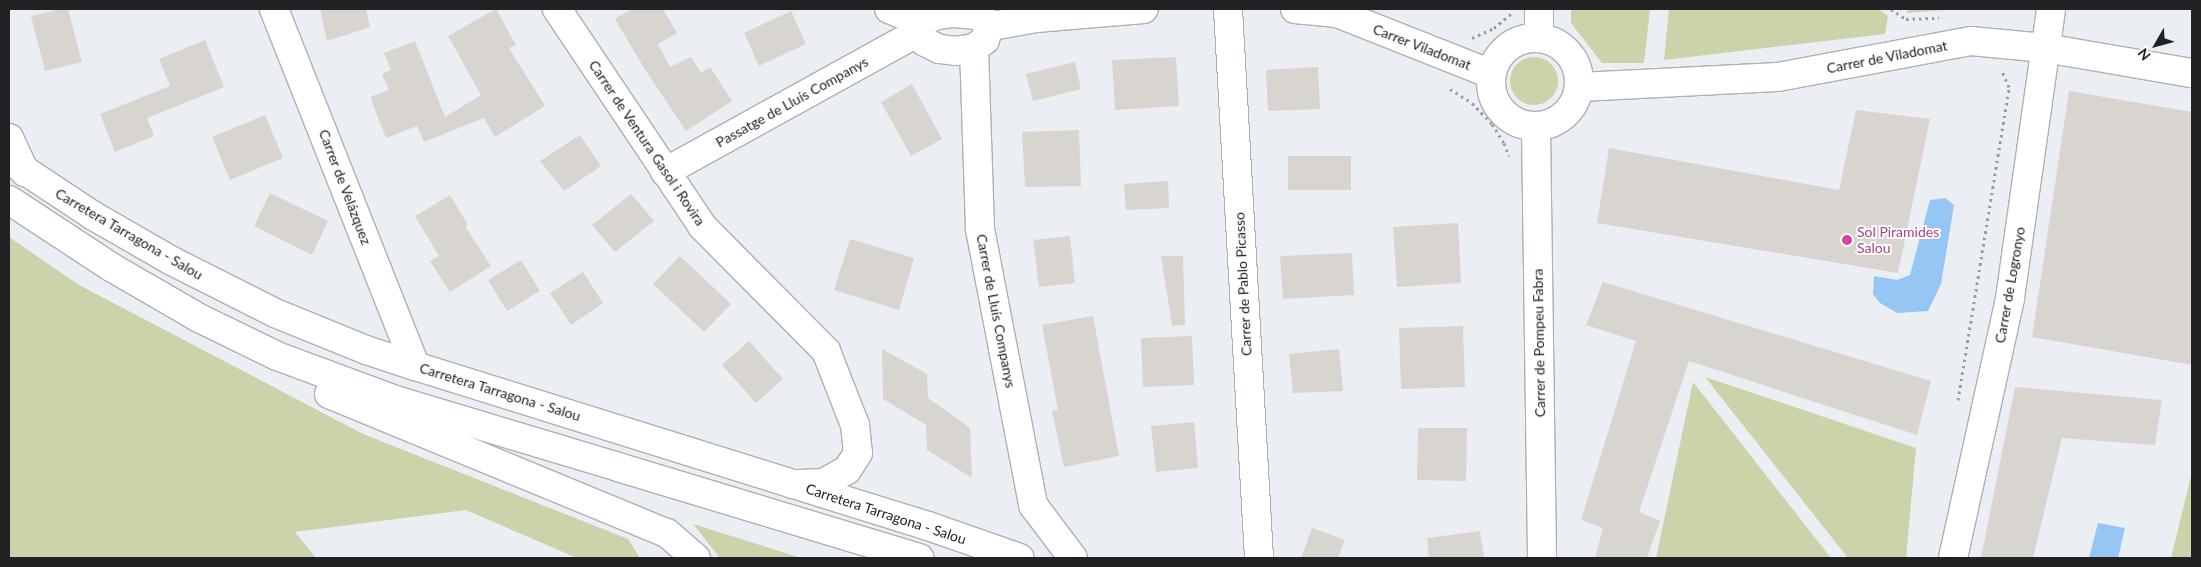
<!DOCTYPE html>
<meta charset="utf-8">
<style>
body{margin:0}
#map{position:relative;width:2201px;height:567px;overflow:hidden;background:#ebeef3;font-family:Lato,sans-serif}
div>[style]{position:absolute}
.green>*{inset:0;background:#cbd3aa}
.round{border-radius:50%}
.water>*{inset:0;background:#95c6f4}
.building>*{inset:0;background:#d8d5d1}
.path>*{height:3px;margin-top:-1.5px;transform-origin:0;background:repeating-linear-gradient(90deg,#9a9ca0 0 2.5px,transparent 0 6.5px)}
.roads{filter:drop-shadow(1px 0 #adb0b4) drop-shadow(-1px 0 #adb0b4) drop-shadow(0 1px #adb0b4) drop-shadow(0 -1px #adb0b4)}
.minor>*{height:28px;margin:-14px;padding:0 14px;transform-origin:14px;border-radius:14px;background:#fff}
.tertiary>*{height:28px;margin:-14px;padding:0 14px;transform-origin:14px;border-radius:14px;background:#fff}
.tertiary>.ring{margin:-14px;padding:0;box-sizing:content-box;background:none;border:28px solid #fff;border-radius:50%}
.primary>*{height:28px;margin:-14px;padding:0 14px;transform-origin:14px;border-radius:14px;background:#fff}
.trunk>*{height:28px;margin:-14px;padding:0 14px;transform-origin:14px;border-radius:14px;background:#fff}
.dots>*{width:14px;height:14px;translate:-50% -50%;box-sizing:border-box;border:2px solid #fff;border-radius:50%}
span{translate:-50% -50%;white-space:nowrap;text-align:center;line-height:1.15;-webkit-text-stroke:4px #fff;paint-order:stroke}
.street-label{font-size:14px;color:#212224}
.hotel-label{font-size:14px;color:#b23c85}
.left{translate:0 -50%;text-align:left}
.frame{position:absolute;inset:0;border:10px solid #212224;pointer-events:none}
.north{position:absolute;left:2131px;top:20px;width:50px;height:50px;-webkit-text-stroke:4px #fff;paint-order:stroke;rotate:232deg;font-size:14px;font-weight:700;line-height:20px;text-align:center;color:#212224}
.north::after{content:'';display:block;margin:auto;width:18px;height:22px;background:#212224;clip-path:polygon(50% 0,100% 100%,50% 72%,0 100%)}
</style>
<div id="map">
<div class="green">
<i style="clip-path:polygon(1571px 9px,1650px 9px,1644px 63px,1602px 63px,1571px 23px)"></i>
<i style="clip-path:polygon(1669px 9px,1878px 9px,1888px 16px,1885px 34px,1664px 60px)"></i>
<i style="clip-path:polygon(1908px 9px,1957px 9px,1907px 13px)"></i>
<i class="round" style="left:1510px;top:57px;width:48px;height:48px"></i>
<i style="clip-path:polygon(9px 237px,79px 285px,363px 434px,628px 539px,640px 558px,577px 558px,466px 510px,295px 532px,316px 558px,9px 558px)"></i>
<i style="clip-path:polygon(1705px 377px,1916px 448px,1906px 558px,1848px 558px)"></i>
<i style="clip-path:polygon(1693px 382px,1831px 558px,1656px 558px)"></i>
<i style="clip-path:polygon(2192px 472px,2192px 558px,2171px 558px)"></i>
<i style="clip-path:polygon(693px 524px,801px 558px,720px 558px)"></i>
</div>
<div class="water">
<i style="clip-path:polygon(1945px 198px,1954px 205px,1941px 284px,1928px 311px,1897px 313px,1880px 303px,1873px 294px,1874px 276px,1897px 280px,1910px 275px,1930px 200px)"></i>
<i style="clip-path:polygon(2098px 523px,2125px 528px,2118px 558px,2089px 558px)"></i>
</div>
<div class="building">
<i style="clip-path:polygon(61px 9px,68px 9px,82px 62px,45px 71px,31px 16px)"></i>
<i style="clip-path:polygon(320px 9px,366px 9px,370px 27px,327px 41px)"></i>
<i style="clip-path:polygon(496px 9px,516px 45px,509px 48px,545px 106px,495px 137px,484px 118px,424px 142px,417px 126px,386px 138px,370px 97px,389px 90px,382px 74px,391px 70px,384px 53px,415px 41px,445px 117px,481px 95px,448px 36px)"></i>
<i style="clip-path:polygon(632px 9px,663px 9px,677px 33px,658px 44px,670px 67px,691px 57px,701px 73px,710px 67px,732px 101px,686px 131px,644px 68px,615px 19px)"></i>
<i style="clip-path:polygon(791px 11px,806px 44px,759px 66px,744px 33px)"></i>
<i style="clip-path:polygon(205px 40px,224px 87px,147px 118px,154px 136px,115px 152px,100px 114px,170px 86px,159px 59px)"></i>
<i style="clip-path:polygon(1176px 57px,1179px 106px,1115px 110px,1112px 60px)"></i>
<i style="clip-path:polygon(1075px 62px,1081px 89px,1033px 101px,1026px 74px)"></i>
<i style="clip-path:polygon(1318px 67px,1320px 109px,1268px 111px,1266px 70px)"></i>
<i style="clip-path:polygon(912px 84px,942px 139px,911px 156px,881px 102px)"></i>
<i style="clip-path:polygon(2069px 91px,2192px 112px,2192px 365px,2032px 337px)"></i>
<i style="clip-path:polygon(1856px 110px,1930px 119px,1898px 273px,1597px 223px,1609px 148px,1839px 190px)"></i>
<i style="clip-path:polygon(265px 115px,283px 158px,230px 180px,212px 137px)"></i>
<i style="clip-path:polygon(1079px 130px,1081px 186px,1025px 187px,1022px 132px)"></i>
<i style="clip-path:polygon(580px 135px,601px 166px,564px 191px,540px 161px)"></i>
<i style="clip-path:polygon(1288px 156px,1351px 156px,1351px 190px,1288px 190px)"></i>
<i style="clip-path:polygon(1168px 181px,1169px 208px,1126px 210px,1124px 184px)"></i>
<i style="clip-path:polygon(270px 193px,328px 221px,312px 255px,254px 226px)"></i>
<i style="clip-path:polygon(631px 194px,654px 221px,615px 252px,592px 225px)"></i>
<i style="clip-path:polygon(450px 195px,468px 225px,465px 226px,491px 266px,450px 292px,430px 261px,439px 256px,415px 216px)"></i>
<i style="clip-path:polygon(1458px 223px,1461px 283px,1397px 287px,1393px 227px)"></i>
<i style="clip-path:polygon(1070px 236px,1075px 283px,1039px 287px,1033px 240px)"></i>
<i style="clip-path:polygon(850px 239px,914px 258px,899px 310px,834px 290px)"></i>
<i style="clip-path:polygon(1352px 253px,1354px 295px,1283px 299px,1280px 256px)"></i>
<i style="clip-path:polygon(680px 256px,731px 304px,704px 332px,653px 284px)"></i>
<i style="clip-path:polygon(1161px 256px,1183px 256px,1185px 325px,1172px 326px)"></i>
<i style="clip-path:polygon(521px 260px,540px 291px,507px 311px,488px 280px)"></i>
<i style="clip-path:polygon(583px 272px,603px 303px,571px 325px,550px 293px)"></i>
<i style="clip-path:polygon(1603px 282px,1931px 381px,1917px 435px,1689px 361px,1639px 512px,1660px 521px,1647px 558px,1595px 558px,1603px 528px,1581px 520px,1636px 341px,1586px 325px)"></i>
<i style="clip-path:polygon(1093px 316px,1119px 456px,1064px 467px,1052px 411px,1058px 410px,1042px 325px)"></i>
<i style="clip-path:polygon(1463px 326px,1465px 387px,1401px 389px,1399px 328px)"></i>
<i style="clip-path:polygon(1192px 336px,1194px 385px,1143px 387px,1141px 338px)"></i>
<i style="clip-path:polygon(749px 341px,783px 379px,756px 403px,722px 365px)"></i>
<i style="clip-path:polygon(882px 349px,927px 374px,928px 398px,970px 428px,972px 478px,927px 450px,926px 425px,883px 399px)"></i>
<i style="clip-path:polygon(1339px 349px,1343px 391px,1293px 393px,1289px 354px)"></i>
<i style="clip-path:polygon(2015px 387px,2162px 400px,2155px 445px,2062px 438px,2033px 558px,1981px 558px)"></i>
<i style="clip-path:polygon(1194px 422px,1198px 468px,1156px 472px,1151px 426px)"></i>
<i style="clip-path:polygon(1418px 428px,1467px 428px,1466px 481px,1417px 480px)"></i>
<i style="clip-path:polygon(1312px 528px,1345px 540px,1338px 558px,1301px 558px)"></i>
<i style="clip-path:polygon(1480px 531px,1484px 558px,1429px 558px,1427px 538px)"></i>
</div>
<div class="path">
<i style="left:1891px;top:9px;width:18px;rotate:34deg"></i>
<i style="left:1906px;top:19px;width:33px;rotate:-2deg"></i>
<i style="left:1472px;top:38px;width:24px;rotate:-24deg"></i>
<i style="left:1494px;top:28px;width:25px;rotate:-40deg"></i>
<i style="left:1450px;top:89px;width:26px;rotate:32deg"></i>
<i style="left:1472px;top:103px;width:29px;rotate:46deg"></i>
<i style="left:1492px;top:124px;width:22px;rotate:58deg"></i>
<i style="left:1504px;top:143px;width:14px;rotate:69deg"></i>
<i style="left:1958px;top:400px;width:317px;rotate:-80.7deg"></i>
<i style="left:2009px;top:87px;width:17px;rotate:-114deg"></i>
</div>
<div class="roads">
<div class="minor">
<i style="left:274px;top:9px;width:384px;rotate:68.4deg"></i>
<i style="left:557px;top:9px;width:261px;rotate:56.2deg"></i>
<i style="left:702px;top:226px;width:176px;rotate:45.2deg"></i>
<i style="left:826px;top:351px;width:79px;rotate:68.6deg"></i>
<i style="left:855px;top:425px;width:28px;rotate:84deg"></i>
<i style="left:858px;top:453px;width:20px;rotate:123deg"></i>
<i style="left:847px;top:470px;width:26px;rotate:151deg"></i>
<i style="left:824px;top:483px;width:32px;rotate:178deg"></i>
<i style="left:889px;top:9px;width:35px;rotate:22deg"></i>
<i style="left:1228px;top:9px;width:550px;rotate:86.77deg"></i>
<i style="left:1295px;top:9px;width:42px;rotate:5.4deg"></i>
<i style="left:1337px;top:13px;width:166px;rotate:21.6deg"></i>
<i style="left:954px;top:13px;width:25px;rotate:5deg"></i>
<i style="left:979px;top:15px;width:8px;rotate:40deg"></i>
<i style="left:985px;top:20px;width:10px;rotate:73deg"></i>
<i style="left:988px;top:30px;width:10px;rotate:107deg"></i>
<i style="left:985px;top:40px;width:14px;rotate:144deg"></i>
<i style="left:974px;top:48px;width:18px;rotate:171deg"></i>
<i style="left:956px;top:51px;width:17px;rotate:-173deg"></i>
<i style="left:939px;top:49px;width:16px;rotate:-153deg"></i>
<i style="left:925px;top:42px;width:12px;rotate:-121deg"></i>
<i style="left:919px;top:32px;width:10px;rotate:-73deg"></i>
<i style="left:922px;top:22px;width:17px;rotate:-25deg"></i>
<i style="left:937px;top:15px;width:17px;rotate:-7deg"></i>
<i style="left:987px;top:27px;width:50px;rotate:-10.4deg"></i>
<i style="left:1036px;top:18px;width:108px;rotate:-4.8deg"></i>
<i style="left:974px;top:48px;width:181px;rotate:88.1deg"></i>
<i style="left:980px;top:229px;width:281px;rotate:79.1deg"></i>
<i style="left:1033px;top:505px;width:66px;rotate:53deg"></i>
<i style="left:1580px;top:87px;width:198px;rotate:-2.9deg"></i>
<i style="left:1778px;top:77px;width:196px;rotate:-10.6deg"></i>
<i style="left:1971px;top:41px;width:74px;rotate:5.4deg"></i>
<i style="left:2045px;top:48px;width:149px;rotate:9.7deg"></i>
<i style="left:9px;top:138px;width:38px;rotate:65deg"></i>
<i style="left:665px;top:172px;width:290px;rotate:-28.9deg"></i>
<i style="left:1953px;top:558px;width:266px;rotate:-77.6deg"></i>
<i style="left:2010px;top:298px;width:292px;rotate:-81.9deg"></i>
</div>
<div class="tertiary">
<i class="ring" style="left:1491px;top:38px;width:60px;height:60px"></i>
<i style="left:1539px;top:38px;width:29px;rotate:-90deg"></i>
<i style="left:1536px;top:127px;width:431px;rotate:89.2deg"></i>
</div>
<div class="primary">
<i style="left:415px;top:366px;width:537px;rotate:17.32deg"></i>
<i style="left:928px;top:526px;width:97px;rotate:19.2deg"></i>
<i style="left:618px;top:467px;width:315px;rotate:16.8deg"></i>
</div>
<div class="trunk">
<i style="left:9px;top:160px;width:100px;rotate:33.5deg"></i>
<i style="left:92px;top:215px;width:92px;rotate:29.9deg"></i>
<i style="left:172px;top:261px;width:115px;rotate:26.8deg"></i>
<i style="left:275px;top:313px;width:98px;rotate:22.1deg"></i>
<i style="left:366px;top:350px;width:52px;rotate:18.1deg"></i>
<i style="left:9px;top:200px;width:122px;rotate:33.3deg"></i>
<i style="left:111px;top:267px;width:102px;rotate:30.1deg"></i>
<i style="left:199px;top:318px;width:87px;rotate:26deg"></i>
<i style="left:277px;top:356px;width:126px;rotate:20.4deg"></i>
<i style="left:395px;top:400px;width:233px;rotate:16.7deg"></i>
<i style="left:329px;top:394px;width:365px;rotate:22.4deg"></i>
<i style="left:667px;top:533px;width:38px;rotate:41deg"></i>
</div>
</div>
<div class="dots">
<i style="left:1847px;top:240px;background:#d1479c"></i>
</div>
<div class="street-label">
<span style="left:1422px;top:47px;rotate:21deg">Carrer Viladomat</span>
<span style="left:1887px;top:57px;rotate:-11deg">Carrer de Viladomat</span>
<span style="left:792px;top:102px;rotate:-29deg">Passatge de Lluís Companys</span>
<span style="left:647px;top:143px;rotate:56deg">Carrer de Ventura Gasol i Rovira</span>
<span style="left:345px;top:187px;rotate:69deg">Carrer de Velázquez</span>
<span style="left:129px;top:234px;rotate:30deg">Carretera Tarragona - Salou</span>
<span style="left:1243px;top:284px;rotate:-93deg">Carrer de Pablo Picasso</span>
<span style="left:2010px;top:285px;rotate:-80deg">Carrer de Logronyo</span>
<span style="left:996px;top:311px;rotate:79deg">Carrer de Lluís Companys</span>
<span style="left:1539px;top:343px;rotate:-91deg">Carrer de Pompeu Fabra</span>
<span style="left:500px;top:392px;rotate:17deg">Carretera Tarragona - Salou</span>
<span style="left:886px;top:514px;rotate:18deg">Carretera Tarragona - Salou</span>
</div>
<div class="hotel-label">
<span class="left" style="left:1857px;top:240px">Sol Piramides<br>Salou</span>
</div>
<div class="frame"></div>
<div class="north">N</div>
</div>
